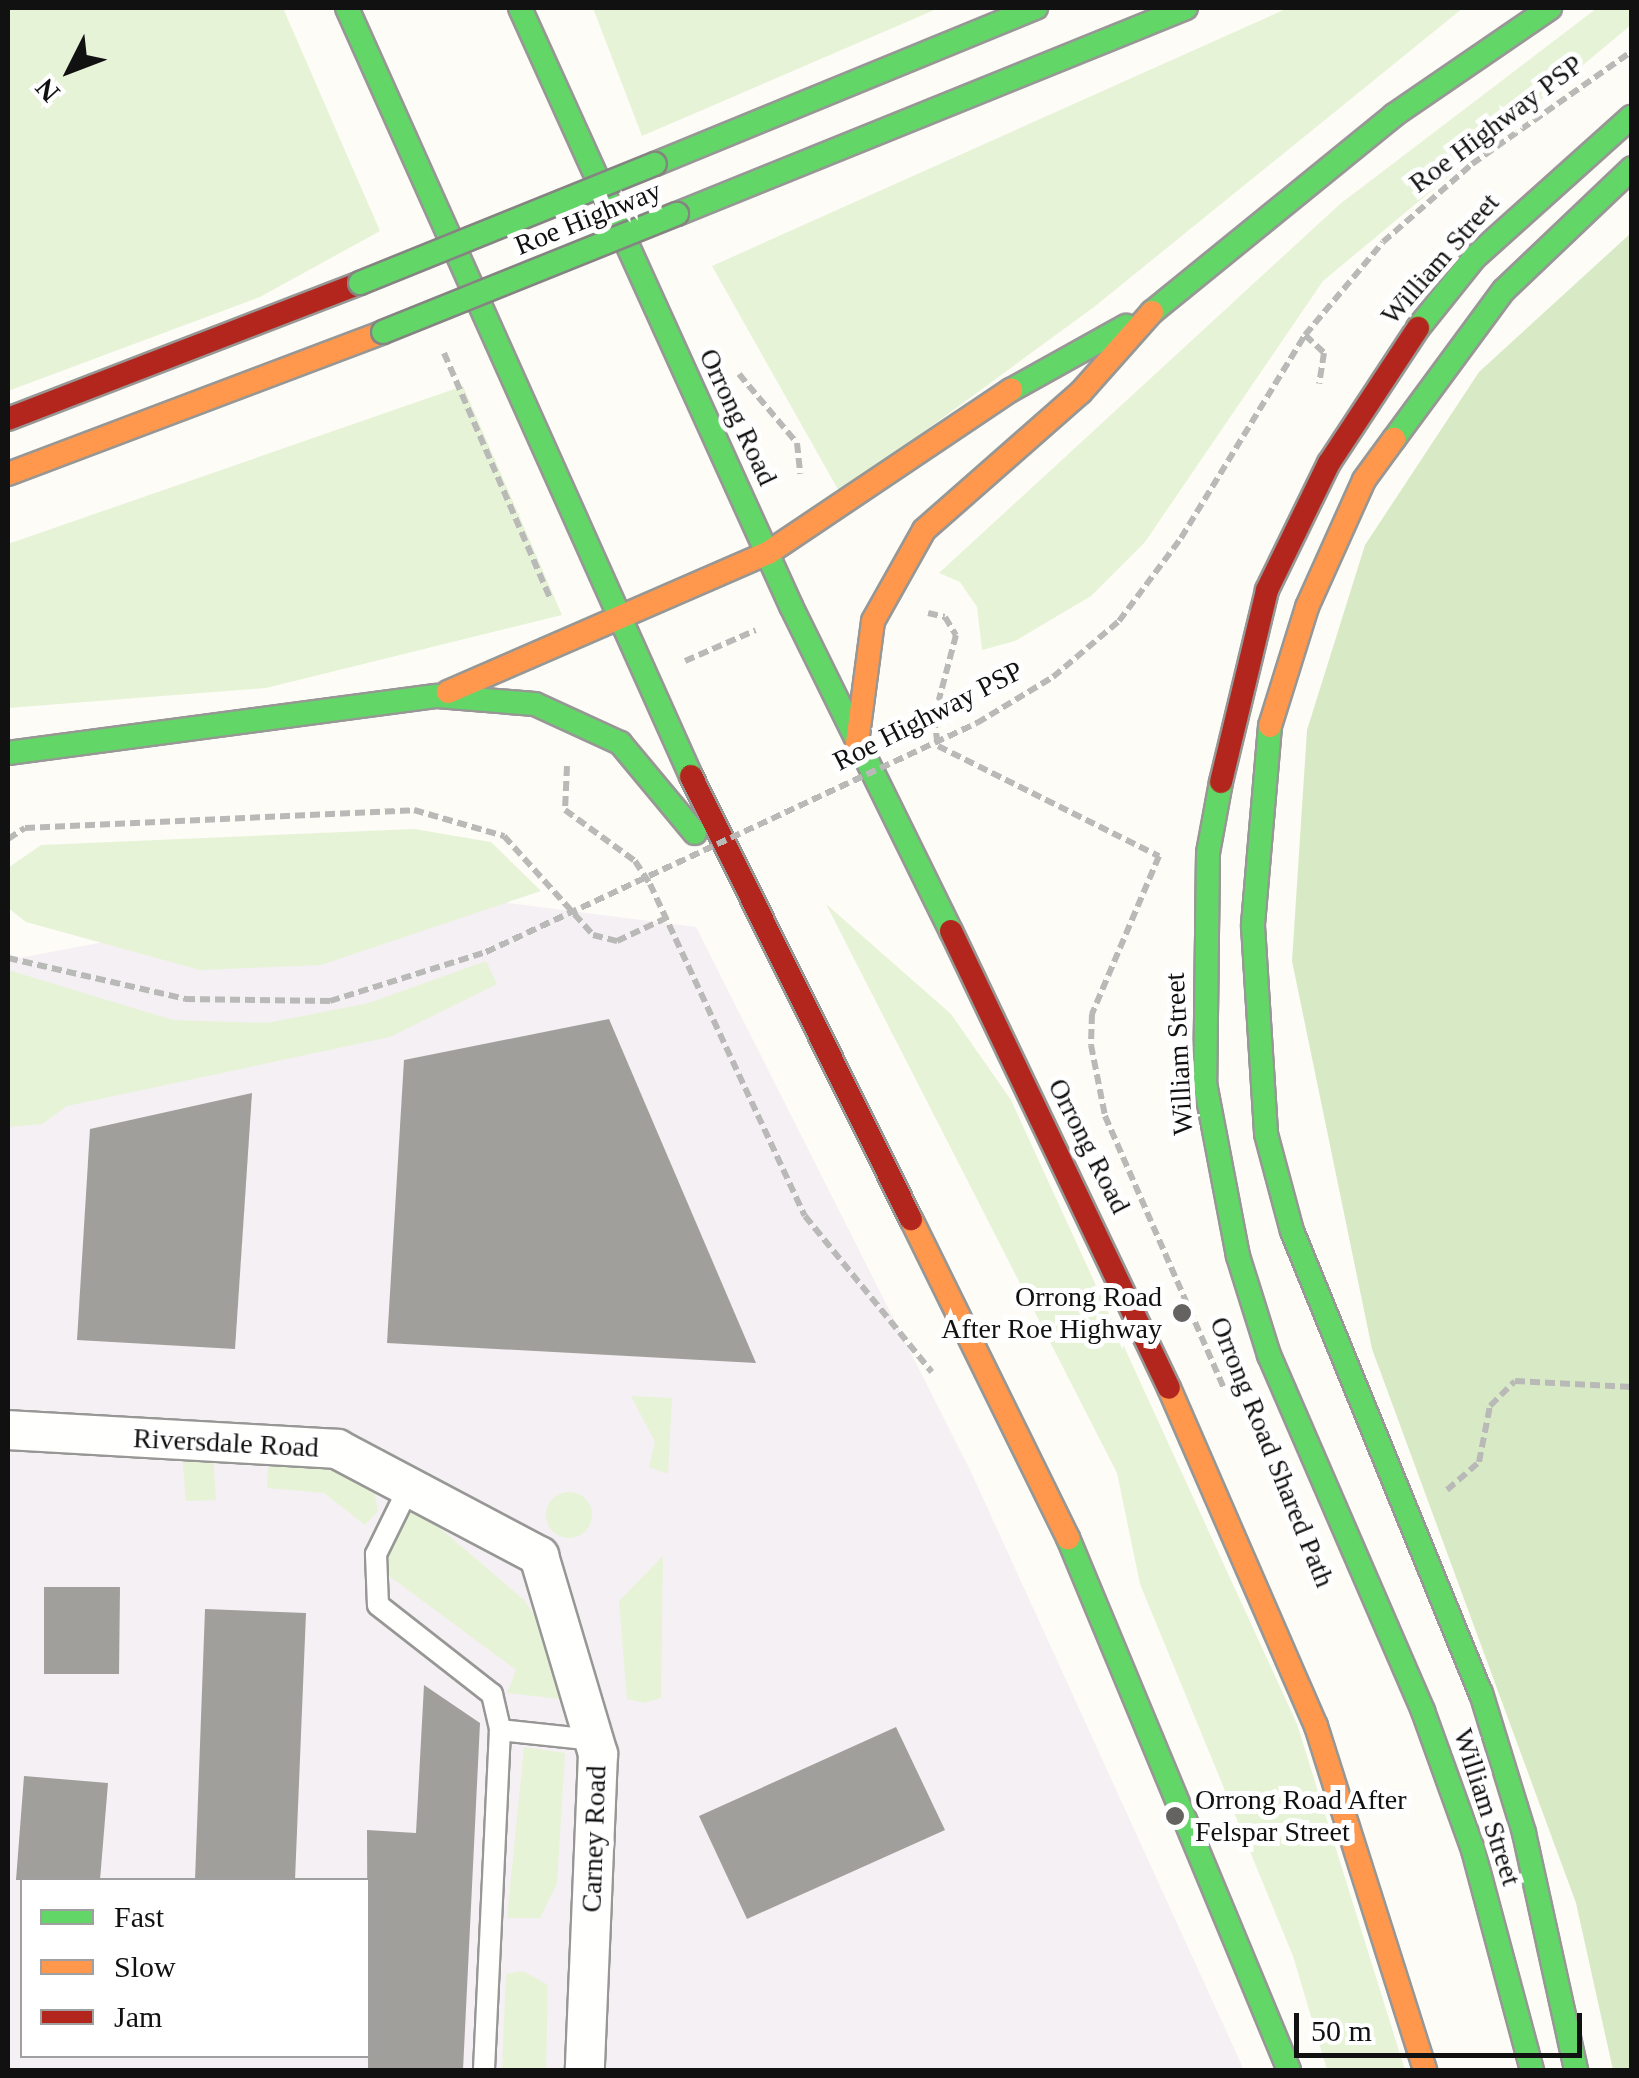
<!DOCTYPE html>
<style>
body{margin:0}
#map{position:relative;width:1639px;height:2078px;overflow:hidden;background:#fdfcf7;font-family:Georgia,serif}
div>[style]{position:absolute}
.industrial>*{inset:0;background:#f5f0f3}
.green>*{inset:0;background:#e7f3d7}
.round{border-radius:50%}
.forest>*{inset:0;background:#d8eac5}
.building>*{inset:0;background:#a19f9c}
.path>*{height:6px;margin-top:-3px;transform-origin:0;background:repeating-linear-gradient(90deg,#b9b9b8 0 10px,transparent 0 15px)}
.roads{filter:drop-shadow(2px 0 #979795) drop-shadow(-2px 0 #979795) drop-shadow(0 2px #979795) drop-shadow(0 -2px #979795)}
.lane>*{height:20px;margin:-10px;padding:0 10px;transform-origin:10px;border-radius:10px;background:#fffffe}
.street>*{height:38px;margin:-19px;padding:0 19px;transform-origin:19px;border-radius:19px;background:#fffffe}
.fast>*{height:22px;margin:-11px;padding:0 11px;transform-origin:11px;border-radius:11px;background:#63d668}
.slow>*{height:22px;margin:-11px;padding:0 11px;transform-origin:11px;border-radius:11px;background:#ff974d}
.jam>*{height:22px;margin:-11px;padding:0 11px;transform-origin:11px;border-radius:11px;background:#b3261e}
.path-bridge>*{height:6px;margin-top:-3px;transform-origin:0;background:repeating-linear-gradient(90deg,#b9b9b8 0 10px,transparent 0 15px)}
.bridges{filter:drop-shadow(2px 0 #858482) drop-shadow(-2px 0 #858482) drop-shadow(0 2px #858482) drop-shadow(0 -2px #858482)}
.fast-bridge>*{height:22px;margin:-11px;padding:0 11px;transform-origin:11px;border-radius:11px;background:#63d668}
.dots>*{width:28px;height:28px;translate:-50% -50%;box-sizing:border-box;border:5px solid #fff;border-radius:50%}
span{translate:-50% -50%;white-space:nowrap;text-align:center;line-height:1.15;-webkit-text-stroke:10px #fff;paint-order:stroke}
.street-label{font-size:28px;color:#111}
.poi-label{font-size:28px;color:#111}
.right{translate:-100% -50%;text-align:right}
.left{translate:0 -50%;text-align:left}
.frame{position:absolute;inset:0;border:10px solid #111;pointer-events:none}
.legend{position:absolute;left:20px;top:1878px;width:350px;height:180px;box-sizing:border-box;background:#fff;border:2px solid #a0a0a0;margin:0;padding:12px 18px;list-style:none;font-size:30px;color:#111}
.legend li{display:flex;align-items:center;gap:20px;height:50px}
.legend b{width:50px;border:2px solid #a0a0a0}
.north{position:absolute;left:20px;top:20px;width:100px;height:100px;-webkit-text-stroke:8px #fff;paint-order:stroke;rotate:228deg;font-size:28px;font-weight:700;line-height:40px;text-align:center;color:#111}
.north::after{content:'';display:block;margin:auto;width:35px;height:45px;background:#111;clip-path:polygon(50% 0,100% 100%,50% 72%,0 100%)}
.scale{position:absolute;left:1294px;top:2013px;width:288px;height:45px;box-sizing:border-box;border:5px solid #111;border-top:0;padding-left:12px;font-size:30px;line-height:35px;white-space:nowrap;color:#111;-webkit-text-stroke:8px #fff;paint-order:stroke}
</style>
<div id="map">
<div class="industrial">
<i style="clip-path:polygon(evenodd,391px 888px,696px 927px,972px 1474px,1244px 2070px,8px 2070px,8px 960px,391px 888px,22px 1880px,368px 1880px,368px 2056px,22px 2056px,22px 1880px)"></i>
</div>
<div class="green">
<i style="clip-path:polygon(8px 8px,283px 8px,380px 231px,260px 297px,8px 391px)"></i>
<i style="clip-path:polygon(593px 8px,939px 8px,642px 136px)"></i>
<i style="clip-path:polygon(1288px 8px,1463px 8px,1094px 307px,840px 493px,712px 266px)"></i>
<i style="clip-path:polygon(1597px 8px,1631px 8px,1631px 25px,1323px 281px,1145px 542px,1091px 596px,1015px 641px,982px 650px,977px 607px,960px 582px,939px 573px,1340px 204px)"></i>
<i style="clip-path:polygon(463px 386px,562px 615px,266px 688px,8px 708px,8px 544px)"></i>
<i style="clip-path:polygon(414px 829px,491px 842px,541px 891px,321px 965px,200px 970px,26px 922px,8px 908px,8px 868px,41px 845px)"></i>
<i style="clip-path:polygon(826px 904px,951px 1014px,1011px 1100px,1297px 1724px,1405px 2070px,1327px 2070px,1293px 1956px,1140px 1584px,1117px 1473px)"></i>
<i style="clip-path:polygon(486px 961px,497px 984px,390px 1037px,67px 1106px,42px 1124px,8px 1127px,8px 970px,173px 1020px,267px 1023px,369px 1003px)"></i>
<i style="clip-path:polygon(631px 1396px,672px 1398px,668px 1474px,649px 1467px,655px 1442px)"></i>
<i style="clip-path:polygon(212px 1439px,216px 1500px,186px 1501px,181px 1441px)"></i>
<i style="clip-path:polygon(269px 1458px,338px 1472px,374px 1491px,378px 1511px,365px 1525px,324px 1493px,267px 1488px)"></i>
<i class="round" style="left:546px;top:1492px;width:46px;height:46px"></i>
<i style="clip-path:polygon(413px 1505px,524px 1600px,548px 1635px,565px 1693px,560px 1699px,507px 1693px,516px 1670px,381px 1570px)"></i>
<i style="clip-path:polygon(663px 1556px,661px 1698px,645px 1703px,627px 1699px,619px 1601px)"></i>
<i style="clip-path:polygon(524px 1747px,565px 1753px,557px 1883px,540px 1918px,507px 1918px)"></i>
<i style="clip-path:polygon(523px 1971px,548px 1985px,546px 2070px,502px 2070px,506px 1974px)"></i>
</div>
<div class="forest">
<i style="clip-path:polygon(1631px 233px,1631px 2070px,1613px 2070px,1576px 1903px,1372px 1349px,1292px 961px,1307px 730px,1365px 545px,1479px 372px)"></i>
</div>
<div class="building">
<i style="clip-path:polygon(609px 1019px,756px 1363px,387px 1343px,404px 1060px)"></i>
<i style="clip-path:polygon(252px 1093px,235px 1349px,77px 1340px,90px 1129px)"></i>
<i style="clip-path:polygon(44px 1587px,120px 1587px,119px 1674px,44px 1674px)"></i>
<i style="clip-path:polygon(205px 1609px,306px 1613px,295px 1880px,195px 1880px)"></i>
<i style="clip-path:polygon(424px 1685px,480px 1723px,463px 2070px,368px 2070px,367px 1830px,416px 1833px)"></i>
<i style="clip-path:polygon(896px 1727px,945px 1830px,747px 1919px,699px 1816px)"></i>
<i style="clip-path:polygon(24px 1776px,108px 1783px,100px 1880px,16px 1880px)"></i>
</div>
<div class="path">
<i style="left:1305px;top:335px;width:26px;rotate:43deg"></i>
<i style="left:1324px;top:353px;width:31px;rotate:99deg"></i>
<i style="left:444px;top:353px;width:267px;rotate:66.6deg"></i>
<i style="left:739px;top:374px;width:90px;rotate:50deg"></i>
<i style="left:797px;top:443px;width:31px;rotate:84deg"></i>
<i style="left:928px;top:613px;width:17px;rotate:13deg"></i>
<i style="left:945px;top:617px;width:21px;rotate:59deg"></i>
<i style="left:956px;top:635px;width:86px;rotate:104.8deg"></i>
<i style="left:934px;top:718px;width:28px;rotate:82deg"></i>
<i style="left:938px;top:746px;width:247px;rotate:26.5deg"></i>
<i style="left:1119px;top:621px;width:104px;rotate:-53.2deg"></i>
<i style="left:1181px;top:538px;width:238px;rotate:-58.6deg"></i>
<i style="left:1305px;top:335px;width:121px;rotate:-50deg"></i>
<i style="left:1383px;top:242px;width:118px;rotate:-41.2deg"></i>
<i style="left:1472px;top:164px;width:196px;rotate:-35.2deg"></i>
<i style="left:685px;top:661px;width:77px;rotate:-23.6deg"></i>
<i style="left:567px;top:766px;width:44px;rotate:92.6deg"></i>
<i style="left:565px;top:810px;width:87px;rotate:36.1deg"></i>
<i style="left:635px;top:861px;width:27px;rotate:57deg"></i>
<i style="left:650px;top:884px;width:366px;rotate:65deg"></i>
<i style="left:805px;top:1216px;width:201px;rotate:50.9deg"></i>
<i style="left:8px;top:839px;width:20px;rotate:-33deg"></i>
<i style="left:25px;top:828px;width:389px;rotate:-2.6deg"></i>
<i style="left:414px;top:810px;width:94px;rotate:16.1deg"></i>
<i style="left:504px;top:836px;width:133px;rotate:48deg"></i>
<i style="left:593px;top:935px;width:25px;rotate:14deg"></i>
<i style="left:617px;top:941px;width:54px;rotate:-25.1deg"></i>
<i style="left:1159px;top:856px;width:172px;rotate:113deg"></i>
<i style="left:1092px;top:1014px;width:31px;rotate:92deg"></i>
<i style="left:1091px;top:1045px;width:72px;rotate:78.8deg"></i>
<i style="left:1105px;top:1116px;width:298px;rotate:66.4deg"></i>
<i style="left:8px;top:958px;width:182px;rotate:13deg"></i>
<i style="left:185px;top:999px;width:145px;rotate:0.8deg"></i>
<i style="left:330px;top:1001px;width:164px;rotate:-17.4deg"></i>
<i style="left:1447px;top:1490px;width:43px;rotate:-41.2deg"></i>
<i style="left:1479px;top:1462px;width:57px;rotate:-78.9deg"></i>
<i style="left:1490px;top:1406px;width:35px;rotate:-45deg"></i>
<i style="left:1515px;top:1381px;width:117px;rotate:2.9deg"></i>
</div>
<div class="roads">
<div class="lane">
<i style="left:409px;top:1487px;width:75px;rotate:116.2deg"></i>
<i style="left:376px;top:1554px;width:51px;rotate:87.8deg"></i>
<i style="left:378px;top:1605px;width:145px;rotate:38deg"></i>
<i style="left:492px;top:1694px;width:37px;rotate:77deg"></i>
<i style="left:500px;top:1730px;width:340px;rotate:92.7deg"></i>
<i style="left:500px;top:1730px;width:95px;rotate:6.1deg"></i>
</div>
<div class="street">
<i style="left:8px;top:1430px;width:330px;rotate:3.3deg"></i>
<i style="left:337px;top:1449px;width:229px;rotate:27.9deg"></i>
<i style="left:539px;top:1556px;width:207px;rotate:73.4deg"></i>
<i style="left:598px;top:1754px;width:316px;rotate:92.4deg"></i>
</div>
<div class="fast">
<i style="left:347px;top:8px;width:842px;rotate:65.87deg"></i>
<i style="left:520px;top:8px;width:657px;rotate:65.62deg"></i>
<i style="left:791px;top:606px;width:362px;rotate:63.8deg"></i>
<i style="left:655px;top:164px;width:412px;rotate:-22.3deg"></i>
<i style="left:677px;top:214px;width:549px;rotate:-22.03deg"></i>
<i style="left:1152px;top:312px;width:312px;rotate:-39.1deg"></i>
<i style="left:1394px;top:115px;width:189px;rotate:-34.4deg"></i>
<i style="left:1418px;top:328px;width:90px;rotate:-51.3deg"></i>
<i style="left:1474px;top:258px;width:212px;rotate:-41.9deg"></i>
<i style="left:1011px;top:390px;width:132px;rotate:-29.1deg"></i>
<i style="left:1394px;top:439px;width:185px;rotate:-53.6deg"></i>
<i style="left:1504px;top:290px;width:177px;rotate:-43.6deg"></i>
<i style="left:1270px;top:726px;width:201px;rotate:94.9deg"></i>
<i style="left:1253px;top:926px;width:208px;rotate:86.4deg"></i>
<i style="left:1266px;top:1134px;width:100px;rotate:75deg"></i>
<i style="left:1292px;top:1231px;width:499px;rotate:67.8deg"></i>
<i style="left:1481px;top:1693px;width:146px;rotate:72.9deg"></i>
<i style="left:1524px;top:1833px;width:243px;rotate:77.6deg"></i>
<i style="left:8px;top:753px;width:433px;rotate:-7.6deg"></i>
<i style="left:437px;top:696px;width:98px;rotate:4.7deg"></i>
<i style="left:535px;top:704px;width:94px;rotate:24.6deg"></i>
<i style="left:620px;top:743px;width:117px;rotate:50.2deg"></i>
<i style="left:1221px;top:782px;width:72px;rotate:100.4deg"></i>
<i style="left:1208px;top:853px;width:230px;rotate:90.7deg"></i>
<i style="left:1205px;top:1083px;width:176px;rotate:79.2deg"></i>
<i style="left:1238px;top:1256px;width:104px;rotate:72.6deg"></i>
<i style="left:1269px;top:1355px;width:388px;rotate:66.6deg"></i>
<i style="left:1423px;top:1711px;width:148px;rotate:70.2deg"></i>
<i style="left:1473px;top:1850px;width:228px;rotate:75deg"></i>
<i style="left:1068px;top:1538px;width:576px;rotate:67.44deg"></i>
</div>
<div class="slow">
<i style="left:8px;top:474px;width:401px;rotate:-20.7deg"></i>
<i style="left:448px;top:692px;width:349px;rotate:-23.5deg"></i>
<i style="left:768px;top:553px;width:293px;rotate:-33.9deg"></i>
<i style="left:1270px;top:726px;width:125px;rotate:-72.7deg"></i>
<i style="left:1307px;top:607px;width:139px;rotate:-65.8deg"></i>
<i style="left:1364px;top:480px;width:51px;rotate:-53.8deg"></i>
<i style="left:857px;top:743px;width:123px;rotate:-82.5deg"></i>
<i style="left:873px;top:621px;width:104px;rotate:-60.7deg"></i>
<i style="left:924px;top:530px;width:209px;rotate:-41.3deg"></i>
<i style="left:1081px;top:392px;width:107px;rotate:-48.4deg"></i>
<i style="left:911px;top:1219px;width:356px;rotate:63.8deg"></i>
<i style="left:1169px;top:1388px;width:369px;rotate:66.5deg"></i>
<i style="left:1316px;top:1726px;width:361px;rotate:72.4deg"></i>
</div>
<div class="jam">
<i style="left:8px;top:419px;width:377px;rotate:-21.1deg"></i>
<i style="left:691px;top:776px;width:495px;rotate:63.6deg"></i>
<i style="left:1221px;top:782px;width:197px;rotate:-76.5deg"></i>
<i style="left:1267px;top:590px;width:141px;rotate:-64deg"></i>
<i style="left:1329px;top:463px;width:162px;rotate:-56.6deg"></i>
<i style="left:951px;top:931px;width:506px;rotate:64.5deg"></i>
</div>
</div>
<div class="path-bridge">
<i style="left:486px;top:952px;width:542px;rotate:-25deg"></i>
<i style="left:977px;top:723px;width:89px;rotate:-31.2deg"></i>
<i style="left:1053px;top:677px;width:87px;rotate:-40.3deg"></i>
</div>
<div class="bridges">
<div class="fast-bridge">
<i style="left:360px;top:283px;width:318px;rotate:-22deg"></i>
<i style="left:383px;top:332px;width:317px;rotate:-21.9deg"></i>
</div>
</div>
<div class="dots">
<i style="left:1182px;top:1313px;background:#646362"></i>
<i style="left:1175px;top:1816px;background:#646362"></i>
</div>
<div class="street-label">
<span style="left:1496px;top:124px;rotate:-37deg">Roe Highway PSP</span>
<span style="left:588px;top:218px;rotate:-22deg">Roe Highway</span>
<span style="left:1440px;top:259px;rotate:-49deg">William Street</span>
<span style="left:738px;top:417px;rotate:65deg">Orrong Road</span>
<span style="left:928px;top:716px;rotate:-27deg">Roe Highway PSP</span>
<span style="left:1179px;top:1054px;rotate:-93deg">William Street</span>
<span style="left:1089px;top:1146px;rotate:63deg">Orrong Road</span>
<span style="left:226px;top:1443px;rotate:3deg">Riversdale Road</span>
<span style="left:1272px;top:1452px;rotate:68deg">Orrong Road Shared Path</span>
<span style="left:1487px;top:1807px;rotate:72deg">William Street</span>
<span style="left:594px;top:1839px;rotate:-88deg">Carney Road</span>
</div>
<div class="poi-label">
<span class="right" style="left:1162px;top:1313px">Orrong Road<br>After Roe Highway</span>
<span class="left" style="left:1195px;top:1816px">Orrong Road After<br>Felspar Street</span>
</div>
<div class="frame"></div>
<ul class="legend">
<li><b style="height:12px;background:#63d668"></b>Fast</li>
<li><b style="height:12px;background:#ff974d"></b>Slow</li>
<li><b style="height:12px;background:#b3261e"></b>Jam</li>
</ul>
<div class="north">N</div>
<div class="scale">50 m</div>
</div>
